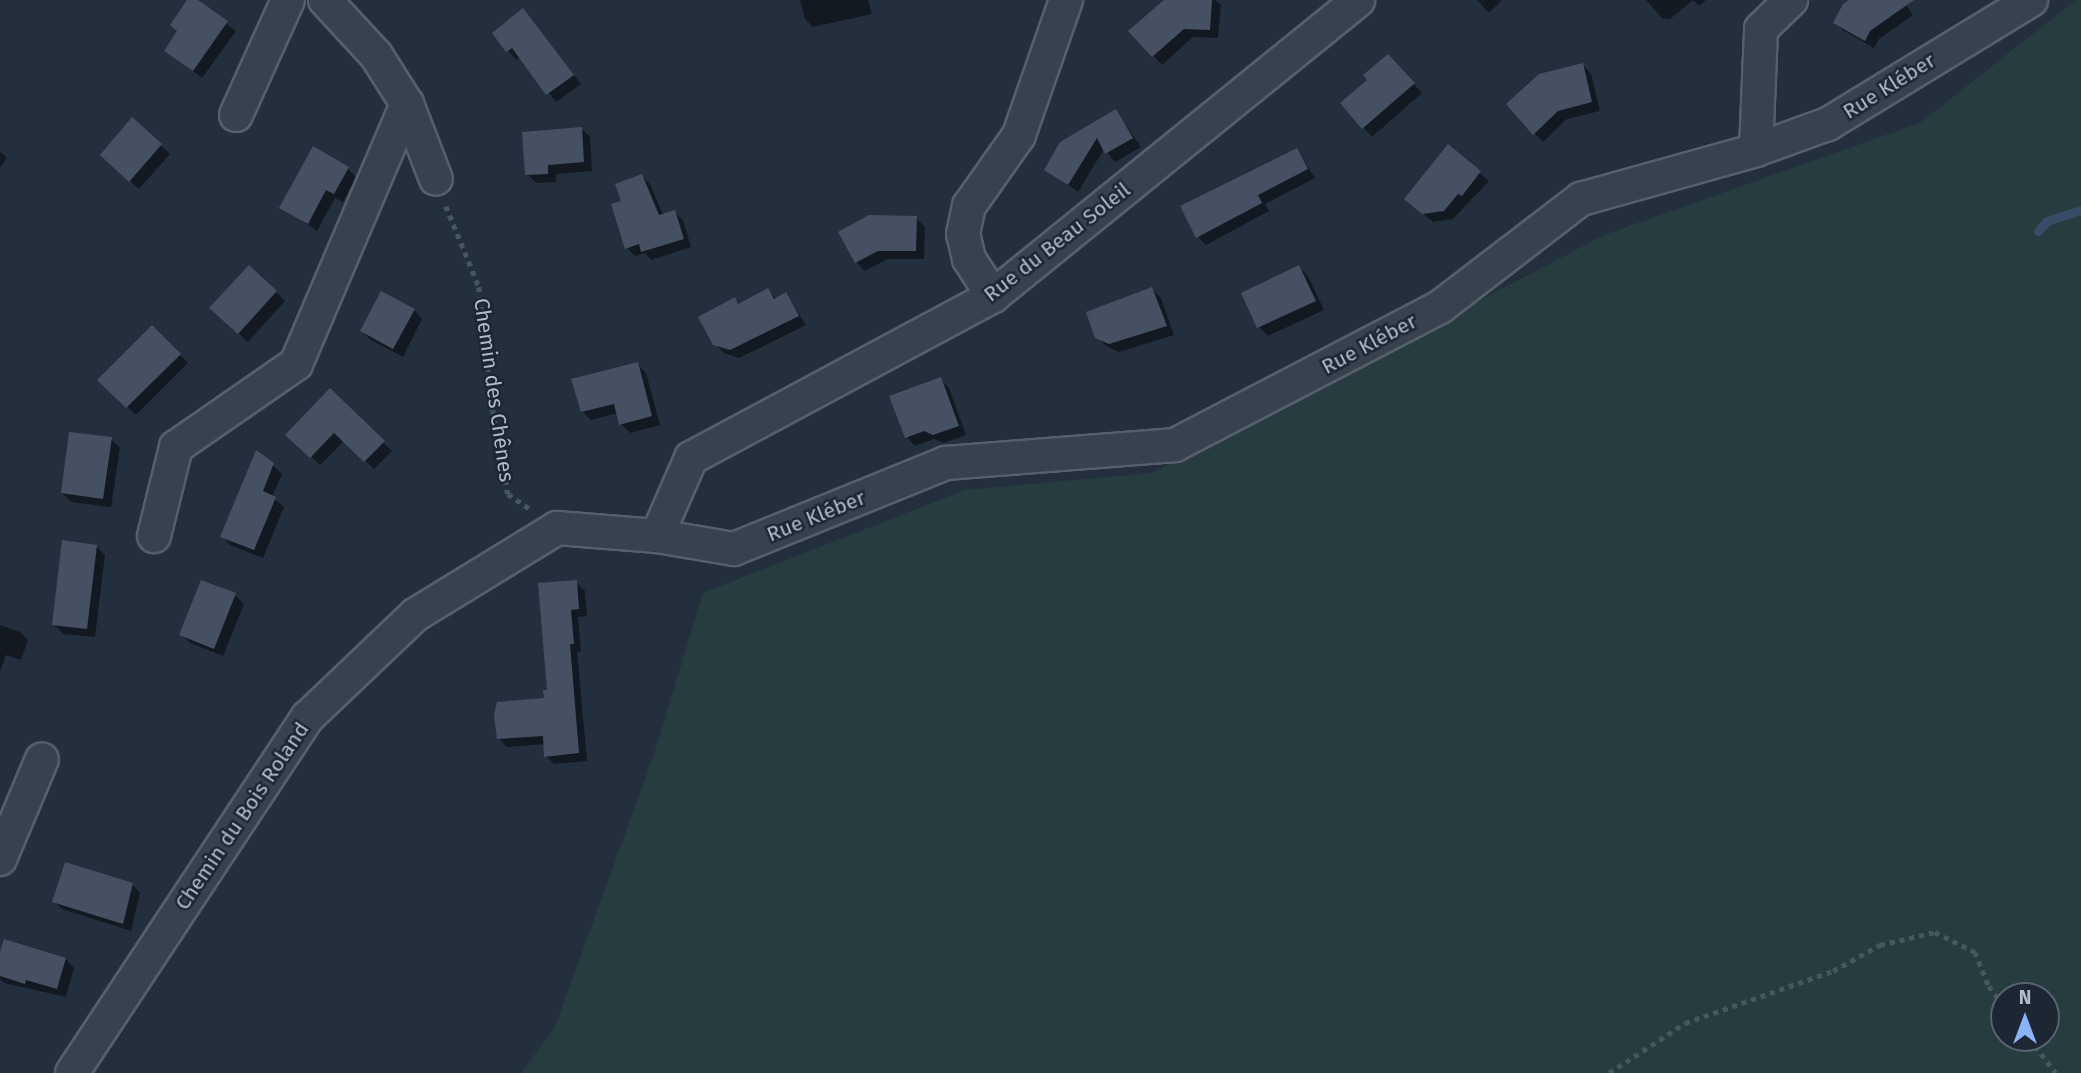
<!DOCTYPE html>
<meta charset="utf-8">
<style>
body{margin:0}
#map{position:relative;width:2081px;height:1073px;overflow:hidden;background:#242f3e;font-family:"Fira Sans",sans-serif}
div>[style]{position:absolute}
.green>*{inset:0;background:#263c3f}
.shadow>*{inset:0;background:#0007}
.stream>*{height:9px;margin:-4.5px;padding:0 4.5px;transform-origin:4.5px;border-radius:4.5px;background:#394c67}
.building>*{inset:0;background:#455162}
.path>*{height:4.5px;margin-top:-2.25px;transform-origin:0;background:repeating-linear-gradient(90deg,#44595c 0 5px,transparent 0 10px)}
.roads{filter:drop-shadow(2px 0 #565f6c) drop-shadow(-2px 0 #565f6c) drop-shadow(0 2px #565f6c) drop-shadow(0 -2px #565f6c)}
.minor>*{height:32px;margin:-16px;padding:0 16px;transform-origin:16px;border-radius:16px;background:#38414e}
span{translate:-50% -50%;white-space:nowrap;text-align:center;line-height:1.15;-webkit-text-stroke:5px #1d2633;paint-order:stroke}
.street-label{font-size:21px;color:#b4bcc9}
.north{position:absolute;left:1990px;top:982px;width:70px;height:70px;box-sizing:border-box;background:#1d2633;border:2px solid #59626f;border-radius:50%;rotate:0deg;font-size:19px;font-weight:700;line-height:28px;text-align:center;color:#b4bcc9}
.north::after{content:'';display:block;margin:auto;width:24px;height:32px;background:#8ab4f8;clip-path:polygon(50% 0,100% 100%,50% 72%,0 100%)}
</style>
<div id="map">
<div class="green">
<i style="clip-path:polygon(evenodd,2076px 0,2081px 0,2081px 1073px,521px 1073px,555px 1027px,653px 757px,703px 593px,965px 490px,1152px 473px,1604px 235px,1920px 123px,2076px 0,2004px 996px,2046px 996px,2046px 1038px,2004px 1038px,2004px 996px)"></i>
</div>
<div class="shadow">
<i style="clip-path:polygon(189px 0,195px 0,236px 31px,202px 78px,166px 50px,179px 32px)"></i>
<i style="clip-path:polygon(800px 0,868px 0,872px 14px,813px 27px,805px 19px)"></i>
<i style="clip-path:polygon(1177px 0,1215px 0,1221px 5px,1218px 38px,1193px 37px,1162px 65px,1131px 31px)"></i>
<i style="clip-path:polygon(1477px 0,1502px 0,1489px 13px)"></i>
<i style="clip-path:polygon(1646px 0,1693px 0,1670px 19px,1662px 18px)"></i>
<i style="clip-path:polygon(1693px 0,1706px 0,1699px 6px)"></i>
<i style="clip-path:polygon(1852px 0,1903px 0,1913px 15px,1879px 39px,1874px 48px,1844px 31px,1835px 23px)"></i>
<i style="clip-path:polygon(523px 11px,581px 84px,556px 102px,521px 56px,516px 60px,494px 33px)"></i>
<i style="clip-path:polygon(1397px 65px,1422px 93px,1372px 137px,1342px 103px)"></i>
<i style="clip-path:polygon(1583px 65px,1591px 74px,1600px 111px,1567px 119px,1543px 142px,1534px 133px)"></i>
<i style="clip-path:polygon(1116px 111px,1141px 147px,1115px 162px,1104px 149px,1078px 192px,1046px 169px)"></i>
<i style="clip-path:polygon(132px 119px,170px 154px,139px 189px,111px 164px)"></i>
<i style="clip-path:polygon(581px 128px,590px 137px,592px 171px,556px 174px,556px 182px,536px 183px,527px 174px)"></i>
<i style="clip-path:polygon(1448px 146px,1489px 181px,1453px 219px,1433px 222px,1415px 207px)"></i>
<i style="clip-path:polygon(1297px 150px,1315px 178px,1265px 204px,1269px 211px,1206px 245px,1198px 237px,1182px 207px)"></i>
<i style="clip-path:polygon(0 151px,7px 158px,0 168px)"></i>
<i style="clip-path:polygon(347px 168px,356px 177px,343px 202px,335px 198px,317px 231px,282px 207px)"></i>
<i style="clip-path:polygon(642px 176px,650px 184px,663px 215px,674px 212px,683px 220px,691px 247px,651px 260px,645px 253px,635px 256px,627px 248px)"></i>
<i style="clip-path:polygon(916px 218px,925px 227px,924px 259px,887px 259px,865px 271px,856px 262px)"></i>
<i style="clip-path:polygon(1299px 267px,1308px 276px,1324px 310px,1268px 336px,1259px 327px,1243px 294px)"></i>
<i style="clip-path:polygon(1152px 289px,1161px 298px,1174px 335px,1119px 352px,1106px 346px,1097px 337px)"></i>
<i style="clip-path:polygon(767px 290px,776px 298px,786px 294px,806px 325px,739px 358px,724px 353px,715px 344px,734px 299px,740px 305px)"></i>
<i style="clip-path:polygon(276px 292px,285px 301px,248px 342px,212px 308px)"></i>
<i style="clip-path:polygon(414px 310px,422px 319px,403px 357px,371px 340px,362px 331px)"></i>
<i style="clip-path:polygon(152px 327px,188px 363px,136px 415px,100px 380px)"></i>
<i style="clip-path:polygon(637px 364px,646px 373px,660px 425px,630px 433px,621px 424px,618px 413px,591px 420px,582px 411px)"></i>
<i style="clip-path:polygon(940px 379px,949px 388px,966px 435px,943px 443px,934px 439px,915px 446px,907px 437px)"></i>
<i style="clip-path:polygon(330px 391px,392px 451px,374px 469px,344px 441px,320px 465px,288px 435px)"></i>
<i style="clip-path:polygon(111px 439px,120px 448px,111px 507px,71px 502px,62px 493px)"></i>
<i style="clip-path:polygon(273px 465px,282px 474px,272px 497px,284px 507px,263px 558px,230px 545px,222px 536px)"></i>
<i style="clip-path:polygon(96px 546px,105px 555px,95px 637px,63px 634px,54px 625px)"></i>
<i style="clip-path:polygon(576px 582px,585px 591px,587px 616px,578px 617px,581px 651px,577px 652px,587px 761px,554px 764px,546px 756px,545px 744px,507px 747px,498px 738px,546px 700px)"></i>
<i style="clip-path:polygon(235px 595px,244px 604px,223px 656px,190px 643px,181px 634px)"></i>
<i style="clip-path:polygon(0 625px,20px 632px,28px 640px,21px 660px,6px 655px,0 672px)"></i>
<i style="clip-path:polygon(132px 884px,140px 893px,131px 931px,62px 909px,54px 901px)"></i>
<i style="clip-path:polygon(5px 941px,66px 959px,74px 968px,66px 997px,4px 983px,0 979px,0 958px)"></i>
</div>
<div class="stream">
<i style="left:2038px;top:231px;width:13px;rotate:-48deg"></i>
<i style="left:2047px;top:221px;width:36px;rotate:-18deg"></i>
</div>
<div class="building">
<i style="clip-path:polygon(187px 0,198px 0,228px 21px,193px 71px,164px 51px,177px 31px,170px 25px)"></i>
<i style="clip-path:polygon(1164px 0,1212px 0,1210px 30px,1184px 29px,1152px 57px,1128px 31px)"></i>
<i style="clip-path:polygon(1849px 0,1914px 0,1870px 31px,1865px 41px,1833px 23px,1843px 4px)"></i>
<i style="clip-path:polygon(523px 8px,574px 75px,546px 95px,512px 48px,506px 52px,492px 33px)"></i>
<i style="clip-path:polygon(1388px 54px,1415px 83px,1362px 129px,1340px 103px,1367px 80px,1363px 75px)"></i>
<i style="clip-path:polygon(1583px 63px,1592px 102px,1558px 111px,1533px 135px,1506px 104px,1539px 74px)"></i>
<i style="clip-path:polygon(1116px 109px,1133px 138px,1105px 154px,1097px 138px,1068px 185px,1044px 170px,1060px 142px)"></i>
<i style="clip-path:polygon(132px 117px,162px 144px,129px 182px,100px 155px)"></i>
<i style="clip-path:polygon(582px 127px,584px 162px,548px 165px,548px 174px,525px 175px,522px 132px)"></i>
<i style="clip-path:polygon(1448px 144px,1481px 171px,1462px 196px,1458px 194px,1444px 211px,1422px 214px,1404px 199px)"></i>
<i style="clip-path:polygon(313px 146px,349px 167px,334px 194px,326px 190px,308px 224px,279px 208px)"></i>
<i style="clip-path:polygon(1297px 148px,1308px 169px,1258px 195px,1262px 203px,1196px 238px,1180px 206px)"></i>
<i style="clip-path:polygon(642px 174px,659px 215px,675px 210px,684px 239px,641px 252px,639px 244px,625px 249px,611px 204px,621px 201px,615px 184px)"></i>
<i style="clip-path:polygon(869px 215px,917px 216px,916px 251px,878px 251px,855px 263px,838px 232px)"></i>
<i style="clip-path:polygon(249px 265px,277px 291px,238px 334px,209px 308px)"></i>
<i style="clip-path:polygon(1299px 265px,1316px 301px,1257px 328px,1241px 293px)"></i>
<i style="clip-path:polygon(1152px 287px,1167px 326px,1109px 344px,1095px 338px,1086px 312px)"></i>
<i style="clip-path:polygon(768px 288px,774px 299px,786px 292px,799px 316px,730px 350px,713px 345px,698px 317px,735px 297px,738px 304px)"></i>
<i style="clip-path:polygon(381px 291px,415px 309px,393px 349px,360px 331px)"></i>
<i style="clip-path:polygon(152px 325px,181px 354px,126px 408px,97px 380px)"></i>
<i style="clip-path:polygon(638px 362px,652px 416px,619px 425px,614px 404px,581px 412px,571px 379px)"></i>
<i style="clip-path:polygon(941px 377px,959px 426px,933px 435px,924px 431px,905px 438px,889px 396px)"></i>
<i style="clip-path:polygon(330px 388px,385px 441px,364px 462px,334px 433px,310px 458px,285px 435px)"></i>
<i style="clip-path:polygon(69px 432px,112px 437px,103px 499px,61px 493px)"></i>
<i style="clip-path:polygon(256px 450px,274px 463px,263px 491px,276px 497px,254px 550px,220px 537px)"></i>
<i style="clip-path:polygon(62px 540px,97px 545px,87px 629px,52px 625px)"></i>
<i style="clip-path:polygon(201px 580px,236px 593px,214px 649px,179px 635px)"></i>
<i style="clip-path:polygon(577px 580px,579px 609px,571px 610px,574px 644px,570px 644px,579px 753px,544px 757px,543px 736px,497px 739px,494px 715px,497px 702px,544px 698px,543px 690px,547px 690px,538px 583px)"></i>
<i style="clip-path:polygon(65px 862px,133px 883px,123px 924px,52px 902px)"></i>
<i style="clip-path:polygon(4px 939px,66px 958px,57px 989px,26px 980px,25px 984px,0 976px,0 952px)"></i>
</div>
<div class="path">
<i style="left:446px;top:206px;width:87px;rotate:67.8deg"></i>
<i style="left:479px;top:287px;width:125px;rotate:83.6deg"></i>
<i style="left:493px;top:411px;width:84px;rotate:79.8deg"></i>
<i style="left:508px;top:494px;width:27px;rotate:34deg"></i>
<i style="left:2029px;top:1038px;width:44px;rotate:52.4deg"></i>
<i style="left:1609px;top:1073px;width:91px;rotate:-33.3deg"></i>
<i style="left:1685px;top:1023px;width:157px;rotate:-19.4deg"></i>
<i style="left:1833px;top:971px;width:54px;rotate:-29deg"></i>
<i style="left:1880px;top:945px;width:57px;rotate:-13.3deg"></i>
<i style="left:1935px;top:932px;width:45px;rotate:26.6deg"></i>
<i style="left:1975px;top:952px;width:37px;rotate:68deg"></i>
<i style="left:1989px;top:986px;width:25px;rotate:53deg"></i>
</div>
<div class="roads">
<div class="minor">
<i style="left:325px;top:0;width:75px;rotate:47.2deg"></i>
<i style="left:376px;top:55px;width:58px;rotate:57.7deg"></i>
<i style="left:407px;top:104px;width:80px;rotate:68.9deg"></i>
<i style="left:236px;top:115px;width:126px;rotate:-65.7deg"></i>
<i style="left:1756px;top:150px;width:121px;rotate:-87.6deg"></i>
<i style="left:1761px;top:29px;width:42px;rotate:-44deg"></i>
<i style="left:993px;top:296px;width:44px;rotate:-123deg"></i>
<i style="left:969px;top:259px;width:26px;rotate:-103deg"></i>
<i style="left:963px;top:234px;width:29px;rotate:-78deg"></i>
<i style="left:969px;top:206px;width:87px;rotate:-54.8deg"></i>
<i style="left:1019px;top:135px;width:143px;rotate:-70.8deg"></i>
<i style="left:154px;top:536px;width:92px;rotate:-76.1deg"></i>
<i style="left:176px;top:447px;width:146px;rotate:-34.7deg"></i>
<i style="left:296px;top:364px;width:283px;rotate:-66.9deg"></i>
<i style="left:657px;top:536px;width:85px;rotate:-66.4deg"></i>
<i style="left:691px;top:458px;width:343px;rotate:-28.2deg"></i>
<i style="left:993px;top:296px;width:470px;rotate:-39deg"></i>
<i style="left:0;top:859px;width:108px;rotate:-67.2deg"></i>
<i style="left:72px;top:1073px;width:427px;rotate:-56.5deg"></i>
<i style="left:308px;top:717px;width:148px;rotate:-43.6deg"></i>
<i style="left:415px;top:615px;width:167px;rotate:-31.5deg"></i>
<i style="left:557px;top:528px;width:100px;rotate:4.6deg"></i>
<i style="left:657px;top:536px;width:78px;rotate:9.6deg"></i>
<i style="left:734px;top:549px;width:229px;rotate:-22.1deg"></i>
<i style="left:946px;top:463px;width:230px;rotate:-4.5deg"></i>
<i style="left:1175px;top:445px;width:299px;rotate:-27.5deg"></i>
<i style="left:1440px;top:307px;width:178px;rotate:-37.5deg"></i>
<i style="left:1581px;top:199px;width:182px;rotate:-15.6deg"></i>
<i style="left:1756px;top:150px;width:77px;rotate:-19.9deg"></i>
<i style="left:1828px;top:124px;width:238px;rotate:-31.4deg"></i>
</div>
</div>
<div class="street-label">
<span style="left:1889px;top:86px;rotate:-32deg">Rue Kléber</span>
<span style="left:1057px;top:242px;rotate:-38deg">Rue du Beau Soleil</span>
<span style="left:1369px;top:344px;rotate:-28deg">Rue Kléber</span>
<span style="left:494px;top:390px;rotate:82deg">Chemin des Chênes</span>
<span style="left:816px;top:516px;rotate:-22deg">Rue Kléber</span>
<span style="left:242px;top:816px;rotate:-56deg">Chemin du Bois Roland</span>
</div>
<div class="north">N</div>
</div>
